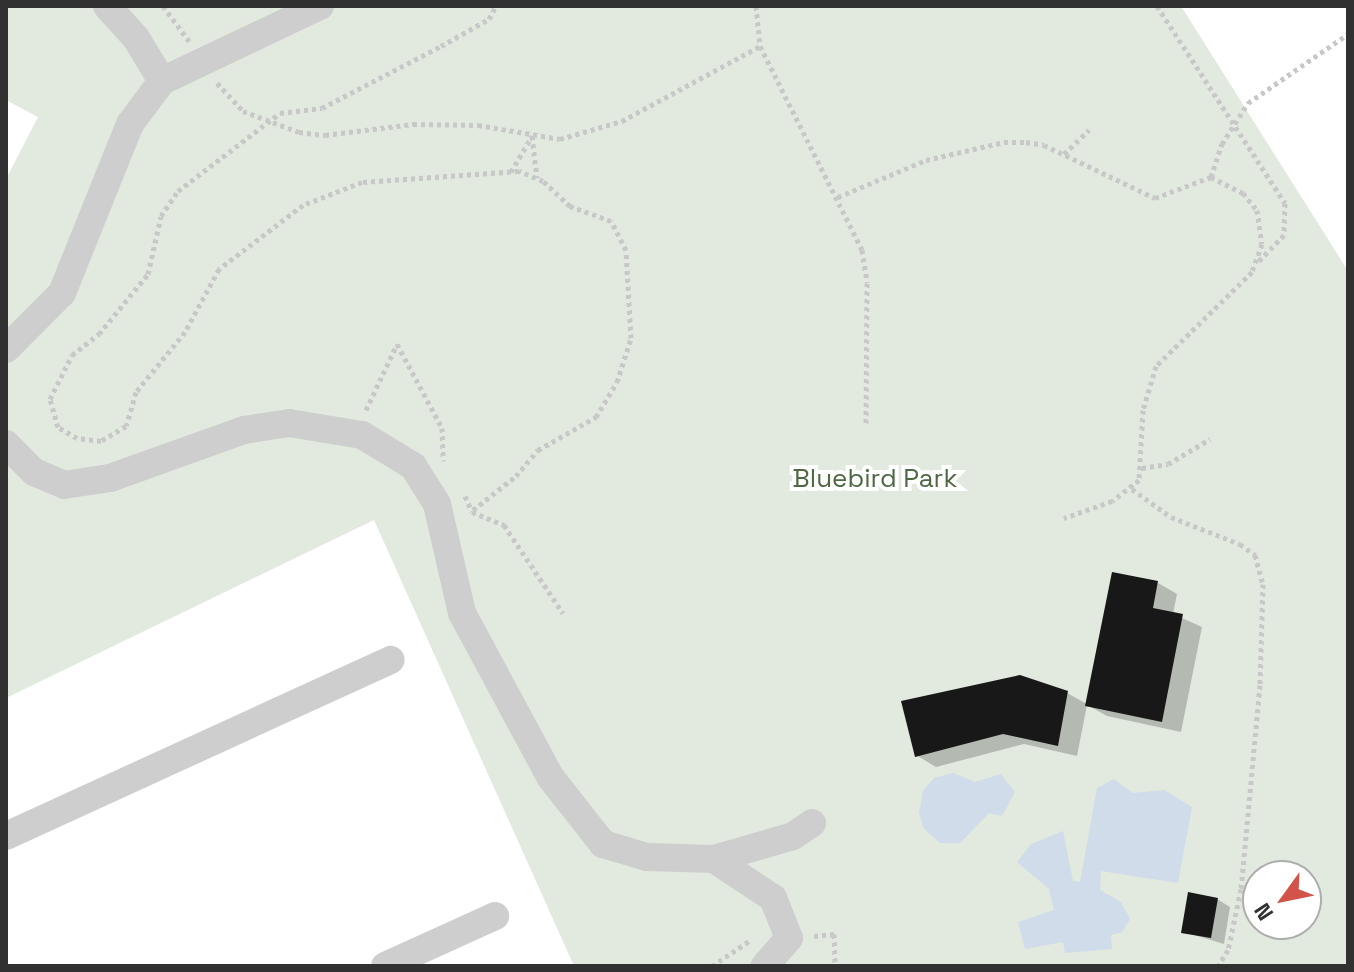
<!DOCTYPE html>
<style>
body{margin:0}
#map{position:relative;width:1354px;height:972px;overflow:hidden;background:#fff;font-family:"Space Grotesk",sans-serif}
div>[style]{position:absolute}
.green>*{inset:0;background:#e2e9de}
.water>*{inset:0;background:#d0dce9}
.shadow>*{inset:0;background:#0003}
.building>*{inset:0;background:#181818}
.path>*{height:5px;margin-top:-2.5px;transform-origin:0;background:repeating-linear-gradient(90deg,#c8c8c8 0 4px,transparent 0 8px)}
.minor>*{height:28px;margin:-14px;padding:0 14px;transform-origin:14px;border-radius:14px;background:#cecece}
span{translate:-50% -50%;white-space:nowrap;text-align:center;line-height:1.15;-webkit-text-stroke:8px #fff;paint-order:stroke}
.park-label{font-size:26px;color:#4f6843}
.frame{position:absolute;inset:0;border:8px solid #313131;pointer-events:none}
.north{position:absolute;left:1242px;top:860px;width:80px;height:80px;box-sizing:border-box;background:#fff;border:2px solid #adadad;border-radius:50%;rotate:237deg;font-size:22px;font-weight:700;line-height:32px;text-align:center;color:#313131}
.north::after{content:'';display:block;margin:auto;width:28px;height:36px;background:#d25349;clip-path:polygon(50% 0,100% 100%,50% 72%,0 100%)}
</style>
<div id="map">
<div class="green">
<i style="clip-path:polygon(evenodd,6px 6px,1181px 6px,1348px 271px,1348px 966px,574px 966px,374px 520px,6px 698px,6px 179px,38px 117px,6px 100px,6px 6px,1258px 876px,1306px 876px,1306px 924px,1258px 924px,1258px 876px)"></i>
</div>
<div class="water">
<i style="clip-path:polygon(953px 773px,975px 782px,1001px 774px,1015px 792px,1002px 816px,989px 813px,960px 843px,940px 843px,924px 829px,919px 813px,923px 791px,934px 778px)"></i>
<i style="clip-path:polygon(1114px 779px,1133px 793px,1164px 790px,1192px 807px,1178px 883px,1101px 871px,1100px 890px,1121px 902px,1130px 919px,1122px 932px,1111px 935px,1112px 949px,1065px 953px,1063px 942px,1025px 949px,1018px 922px,1054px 910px,1049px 889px,1017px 862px,1031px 844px,1063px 831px,1073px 881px,1080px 882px,1097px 788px)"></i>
</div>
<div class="shadow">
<i style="clip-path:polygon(1158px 583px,1177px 594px,1173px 614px,1202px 627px,1181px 732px,1107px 716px,1087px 705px,1077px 756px,1024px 744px,936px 767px,916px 755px,1067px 693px,1087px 704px)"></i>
<i style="clip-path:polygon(1217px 899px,1230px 907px,1224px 944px,1184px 932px)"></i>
</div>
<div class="building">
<i style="clip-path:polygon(1112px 572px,1158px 581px,1153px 608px,1183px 614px,1162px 722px,1085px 706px)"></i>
<i style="clip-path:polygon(1020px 675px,1068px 691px,1058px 746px,1003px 734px,915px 757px,901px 701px)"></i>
<i style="clip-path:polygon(1188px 892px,1218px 898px,1211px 938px,1181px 933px)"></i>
</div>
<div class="path">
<i style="left:163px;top:6px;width:44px;rotate:53.4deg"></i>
<i style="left:756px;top:6px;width:40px;rotate:84.3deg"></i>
<i style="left:760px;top:46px;width:228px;rotate:63.4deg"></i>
<i style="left:862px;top:250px;width:33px;rotate:81deg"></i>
<i style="left:867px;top:283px;width:141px;rotate:90.4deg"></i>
<i style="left:1157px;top:6px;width:235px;rotate:57deg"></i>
<i style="left:1285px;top:203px;width:32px;rotate:92deg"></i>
<i style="left:1284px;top:235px;width:39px;rotate:134deg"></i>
<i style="left:217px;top:83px;width:38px;rotate:47deg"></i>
<i style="left:243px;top:111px;width:60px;rotate:20.6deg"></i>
<i style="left:299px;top:132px;width:26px;rotate:7deg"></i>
<i style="left:325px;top:135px;width:89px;rotate:-7.1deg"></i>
<i style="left:413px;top:124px;width:65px;rotate:0.9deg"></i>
<i style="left:478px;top:125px;width:83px;rotate:9.7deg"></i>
<i style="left:560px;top:139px;width:65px;rotate:-16.2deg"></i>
<i style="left:622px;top:121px;width:157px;rotate:-28.5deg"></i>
<i style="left:1064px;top:154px;width:35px;rotate:-44deg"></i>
<i style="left:511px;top:172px;width:42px;rotate:-59.7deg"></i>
<i style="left:532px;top:136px;width:42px;rotate:83.2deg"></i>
<i style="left:1211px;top:177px;width:35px;rotate:-72deg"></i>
<i style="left:1222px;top:144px;width:49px;rotate:-57.6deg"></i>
<i style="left:1248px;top:103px;width:121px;rotate:-34.6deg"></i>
<i style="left:838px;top:197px;width:95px;rotate:-22.8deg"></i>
<i style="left:926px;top:160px;width:80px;rotate:-13deg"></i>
<i style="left:1004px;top:142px;width:22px"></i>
<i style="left:1026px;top:142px;width:18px;rotate:9deg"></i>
<i style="left:1044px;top:145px;width:123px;rotate:25.5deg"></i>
<i style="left:1155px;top:198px;width:60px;rotate:-20.6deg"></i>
<i style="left:1211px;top:177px;width:36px;rotate:27deg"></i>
<i style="left:1243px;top:193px;width:22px;rotate:51deg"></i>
<i style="left:1257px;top:210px;width:34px;rotate:82deg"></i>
<i style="left:1262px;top:244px;width:30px;rotate:110deg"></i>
<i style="left:1252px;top:272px;width:134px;rotate:135.6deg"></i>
<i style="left:1156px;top:366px;width:46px;rotate:106.5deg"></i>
<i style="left:1143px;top:410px;width:70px;rotate:93.3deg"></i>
<i style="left:1139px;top:480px;width:34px;rotate:142deg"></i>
<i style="left:1112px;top:501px;width:51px;rotate:160.5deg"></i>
<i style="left:366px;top:410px;width:73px;rotate:-64.8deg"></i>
<i style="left:397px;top:344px;width:95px;rotate:61.8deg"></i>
<i style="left:442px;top:428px;width:33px;rotate:88deg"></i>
<i style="left:1142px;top:468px;width:26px;rotate:-9deg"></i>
<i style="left:1168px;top:464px;width:49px;rotate:-30.8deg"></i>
<i style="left:1132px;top:489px;width:48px;rotate:35.7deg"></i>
<i style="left:1171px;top:517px;width:74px;rotate:21.4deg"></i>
<i style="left:1240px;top:544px;width:19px;rotate:36deg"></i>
<i style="left:1255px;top:555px;width:30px;rotate:75deg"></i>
<i style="left:1263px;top:584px;width:101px;rotate:91.7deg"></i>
<i style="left:1260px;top:685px;width:205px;rotate:95.3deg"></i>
<i style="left:1241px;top:889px;width:62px;rotate:102deg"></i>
<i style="left:1228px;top:950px;width:19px;rotate:122deg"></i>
<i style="left:465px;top:496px;width:17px;rotate:66deg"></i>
<i style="left:472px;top:512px;width:35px;rotate:22deg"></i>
<i style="left:504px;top:525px;width:106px;rotate:56.2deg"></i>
<i style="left:473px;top:510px;width:55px;rotate:-38.3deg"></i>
<i style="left:516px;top:476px;width:34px;rotate:-50deg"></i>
<i style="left:538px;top:450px;width:67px;rotate:-29.6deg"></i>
<i style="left:596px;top:417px;width:41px;rotate:-59deg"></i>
<i style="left:617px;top:382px;width:46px;rotate:-72.3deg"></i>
<i style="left:631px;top:338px;width:88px;rotate:-93.3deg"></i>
<i style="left:626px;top:250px;width:33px;rotate:-117deg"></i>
<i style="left:611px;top:221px;width:44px;rotate:-159.9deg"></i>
<i style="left:570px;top:206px;width:37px;rotate:-137deg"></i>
<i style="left:543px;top:181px;width:26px;rotate:-157deg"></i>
<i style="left:519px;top:171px;width:157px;rotate:176deg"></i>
<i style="left:362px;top:182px;width:63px;rotate:158.7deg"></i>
<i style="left:303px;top:205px;width:106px;rotate:142.7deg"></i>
<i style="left:219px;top:269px;width:72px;rotate:118.4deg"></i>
<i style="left:185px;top:332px;width:77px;rotate:129.2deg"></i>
<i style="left:136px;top:392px;width:35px;rotate:106deg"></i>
<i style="left:126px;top:426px;width:29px;rotate:149deg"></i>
<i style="left:101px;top:441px;width:24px;rotate:-173deg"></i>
<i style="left:77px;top:438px;width:22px;rotate:-150deg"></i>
<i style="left:58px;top:427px;width:29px;rotate:-106deg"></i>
<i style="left:50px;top:399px;width:49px;rotate:-63.4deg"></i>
<i style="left:72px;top:355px;width:34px;rotate:-38deg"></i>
<i style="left:99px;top:334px;width:77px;rotate:-50.8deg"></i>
<i style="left:148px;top:274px;width:59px;rotate:-77.4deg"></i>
<i style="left:161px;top:216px;width:30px;rotate:-56deg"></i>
<i style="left:178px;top:191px;width:128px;rotate:-37.4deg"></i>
<i style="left:280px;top:113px;width:42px;rotate:-6.8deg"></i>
<i style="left:322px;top:108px;width:134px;rotate:-27.5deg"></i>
<i style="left:441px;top:46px;width:55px;rotate:-29.4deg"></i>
<i style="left:489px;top:19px;width:15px;rotate:-62deg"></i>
<i style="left:814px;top:936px;width:20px;rotate:-6deg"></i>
<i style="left:834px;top:934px;width:32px;rotate:88deg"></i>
<i style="left:712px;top:966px;width:45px;rotate:-34deg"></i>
</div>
<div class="minor">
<i style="left:107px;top:6px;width:43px;rotate:47.8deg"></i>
<i style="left:136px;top:38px;width:50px;rotate:58.8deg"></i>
<i style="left:6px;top:349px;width:79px;rotate:-45deg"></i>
<i style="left:62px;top:293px;width:182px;rotate:-68.1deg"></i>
<i style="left:130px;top:124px;width:54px;rotate:-53.3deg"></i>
<i style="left:162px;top:81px;width:175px;rotate:-25.4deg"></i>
<i style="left:6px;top:444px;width:40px;rotate:45deg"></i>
<i style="left:34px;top:472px;width:33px;rotate:23deg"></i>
<i style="left:64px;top:485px;width:47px;rotate:-8.7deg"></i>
<i style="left:110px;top:478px;width:142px;rotate:-19.7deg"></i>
<i style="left:244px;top:430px;width:46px;rotate:-8.8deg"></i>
<i style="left:289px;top:423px;width:74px;rotate:9.3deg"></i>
<i style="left:362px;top:435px;width:60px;rotate:31.3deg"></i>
<i style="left:413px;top:466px;width:45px;rotate:57.7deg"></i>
<i style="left:437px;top:504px;width:112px;rotate:77.1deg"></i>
<i style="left:462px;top:613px;width:187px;rotate:61.7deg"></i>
<i style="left:551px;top:778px;width:84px;rotate:51.8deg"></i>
<i style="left:603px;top:844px;width:46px;rotate:16.5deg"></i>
<i style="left:647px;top:857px;width:67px;rotate:1.7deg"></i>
<i style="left:714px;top:859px;width:71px;rotate:33.5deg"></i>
<i style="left:773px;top:898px;width:43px;rotate:68.2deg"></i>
<i style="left:789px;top:938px;width:37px;rotate:131deg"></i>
<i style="left:6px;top:836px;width:423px;rotate:-24.6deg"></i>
<i style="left:714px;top:859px;width:82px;rotate:-16.2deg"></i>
<i style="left:793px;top:836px;width:23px;rotate:-34deg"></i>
<i style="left:385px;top:966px;width:121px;rotate:-24.4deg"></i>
</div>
<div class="park-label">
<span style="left:875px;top:479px">Bluebird Park</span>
</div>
<div class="frame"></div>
<div class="north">N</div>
</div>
